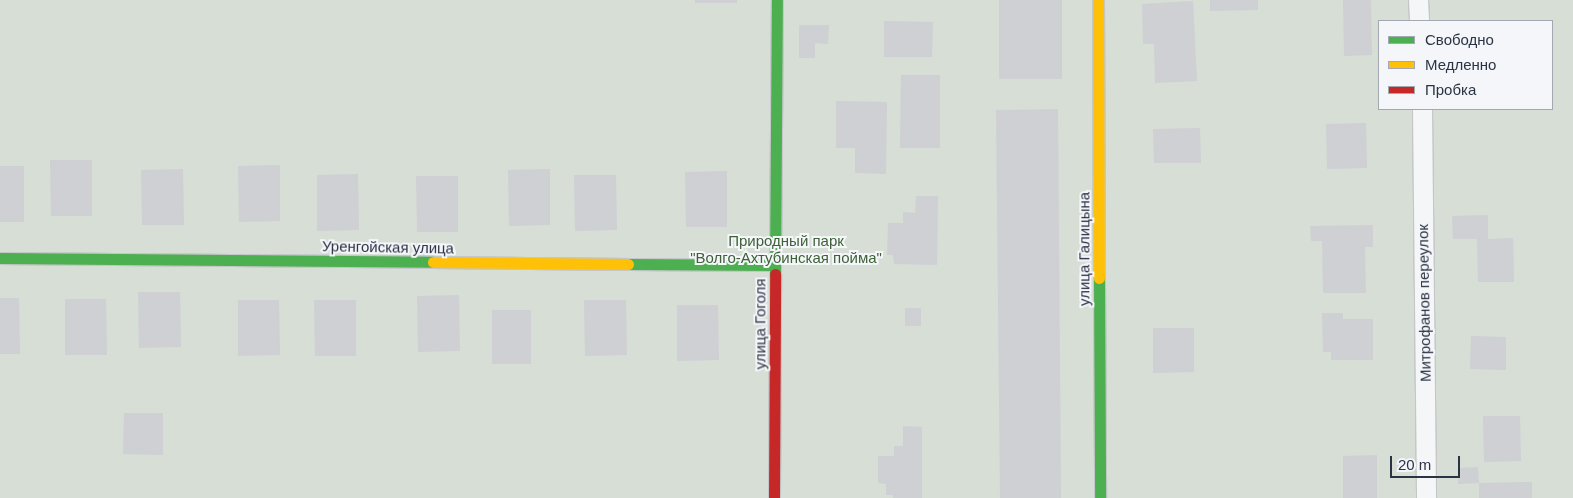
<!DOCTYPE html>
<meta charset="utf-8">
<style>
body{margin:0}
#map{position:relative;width:1573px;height:498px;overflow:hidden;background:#e6e8ea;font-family:Arial,sans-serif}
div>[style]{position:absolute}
.green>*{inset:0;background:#d6ded6}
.building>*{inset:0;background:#ced0d3}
.roads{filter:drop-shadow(1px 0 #c4c6c8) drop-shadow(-1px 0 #c4c6c8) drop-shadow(0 1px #c4c6c8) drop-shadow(0 -1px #c4c6c8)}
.street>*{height:19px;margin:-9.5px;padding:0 9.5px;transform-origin:9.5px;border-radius:9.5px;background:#f5f6f7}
.fast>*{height:11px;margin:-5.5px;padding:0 5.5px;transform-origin:5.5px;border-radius:5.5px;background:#4caf50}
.slow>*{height:11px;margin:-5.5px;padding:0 5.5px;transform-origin:5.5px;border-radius:5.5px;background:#ffc107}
.jam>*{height:11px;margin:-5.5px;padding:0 5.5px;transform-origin:5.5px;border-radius:5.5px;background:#c62828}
span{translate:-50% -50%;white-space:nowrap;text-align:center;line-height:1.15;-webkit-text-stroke:4px #f4f6f9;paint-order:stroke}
.park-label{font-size:15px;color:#3f6138}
.street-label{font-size:15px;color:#2b3445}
.legend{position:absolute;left:1378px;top:20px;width:175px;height:90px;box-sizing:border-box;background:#f4f6f9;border:1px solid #a4a8b1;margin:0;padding:6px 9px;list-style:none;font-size:15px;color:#2b3445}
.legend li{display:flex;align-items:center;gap:10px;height:25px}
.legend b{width:25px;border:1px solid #a4a8b1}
.scale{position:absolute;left:1390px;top:456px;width:70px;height:22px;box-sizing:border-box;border:2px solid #2b3445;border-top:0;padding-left:6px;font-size:15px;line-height:18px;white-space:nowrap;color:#2b3445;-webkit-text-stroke:4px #f4f6f9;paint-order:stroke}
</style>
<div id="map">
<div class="green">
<i style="clip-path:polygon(evenodd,0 0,1573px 0,1573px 498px,0 498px,0 0,1379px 21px,1552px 21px,1552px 109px,1379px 109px,1379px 21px)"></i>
</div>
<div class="building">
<i style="clip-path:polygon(695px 0,737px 0,737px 3px,695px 3px)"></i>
<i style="clip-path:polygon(999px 0,1062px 0,1062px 79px,999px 79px)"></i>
<i style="clip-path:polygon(1210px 0,1258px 0,1258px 10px,1210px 11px)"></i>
<i style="clip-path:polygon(1343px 0,1371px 0,1372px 55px,1344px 56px)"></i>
<i style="clip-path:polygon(1193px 1px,1197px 81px,1155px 83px,1154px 44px,1143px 44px,1142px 4px)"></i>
<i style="clip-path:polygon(884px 21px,933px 22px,932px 57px,884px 57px)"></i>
<i style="clip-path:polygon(799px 25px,829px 25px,828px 44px,815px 43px,815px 58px,799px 58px)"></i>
<i style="clip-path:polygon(901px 75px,940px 75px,940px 148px,900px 148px)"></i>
<i style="clip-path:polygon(836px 101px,887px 102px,886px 174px,855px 173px,855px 148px,836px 148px)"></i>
<i style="clip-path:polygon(1058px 109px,1061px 498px,1000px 498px,996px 110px)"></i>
<i style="clip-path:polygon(1366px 123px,1367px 168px,1327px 169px,1326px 124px)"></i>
<i style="clip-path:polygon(1200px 128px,1201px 163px,1154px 163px,1153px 129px)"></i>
<i style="clip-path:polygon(50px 160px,92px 160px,92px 216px,51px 216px)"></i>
<i style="clip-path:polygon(280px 165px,280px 221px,239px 222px,238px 166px)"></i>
<i style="clip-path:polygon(0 166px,24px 166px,24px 222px,0 222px)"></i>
<i style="clip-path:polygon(183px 169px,184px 225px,142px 225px,141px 170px)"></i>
<i style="clip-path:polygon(550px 169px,550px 225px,509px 226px,508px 170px)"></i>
<i style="clip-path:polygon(727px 171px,727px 227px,686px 227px,685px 172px)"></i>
<i style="clip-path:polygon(358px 174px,359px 230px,317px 231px,317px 175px)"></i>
<i style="clip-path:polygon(574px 175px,616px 175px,617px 230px,575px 231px)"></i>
<i style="clip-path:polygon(416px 176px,458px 176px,458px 232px,417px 232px)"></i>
<i style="clip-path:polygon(916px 196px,938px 196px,937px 265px,894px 264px,893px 255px,887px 255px,888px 223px,903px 223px,903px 212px,915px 213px)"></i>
<i style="clip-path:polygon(1488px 215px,1488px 239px,1513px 238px,1514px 282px,1478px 282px,1477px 239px,1453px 239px,1452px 216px)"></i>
<i style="clip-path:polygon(1373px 225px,1373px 247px,1365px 247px,1366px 293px,1323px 293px,1322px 241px,1311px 241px,1310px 226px)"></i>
<i style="clip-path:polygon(138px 292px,180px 292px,181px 347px,139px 348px)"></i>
<i style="clip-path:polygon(459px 295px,460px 351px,418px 352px,417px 296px)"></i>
<i style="clip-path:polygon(0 298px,19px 298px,20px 354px,0 354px)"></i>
<i style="clip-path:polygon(65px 299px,106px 299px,107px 355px,65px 355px)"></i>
<i style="clip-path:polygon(238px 300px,279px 300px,280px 355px,238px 356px)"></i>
<i style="clip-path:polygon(314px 300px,356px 300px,356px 356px,315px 356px)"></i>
<i style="clip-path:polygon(584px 300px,626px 300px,627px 355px,585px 356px)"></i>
<i style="clip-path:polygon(677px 305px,718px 305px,719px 360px,677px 361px)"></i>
<i style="clip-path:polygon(905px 308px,921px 308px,921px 326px,905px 326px)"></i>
<i style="clip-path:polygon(492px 310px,531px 310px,531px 364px,492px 364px)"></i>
<i style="clip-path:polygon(1322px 313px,1343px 313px,1343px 319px,1373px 319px,1373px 360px,1331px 360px,1331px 352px,1323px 352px)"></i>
<i style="clip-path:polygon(1153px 328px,1194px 328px,1194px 372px,1153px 373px)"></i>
<i style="clip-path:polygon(1471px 336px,1506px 337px,1506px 370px,1470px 369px)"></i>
<i style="clip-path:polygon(124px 413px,163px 413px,163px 455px,123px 454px)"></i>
<i style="clip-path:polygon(1483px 416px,1520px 416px,1521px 461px,1484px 462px)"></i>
<i style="clip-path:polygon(903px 426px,922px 427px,922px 498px,893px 498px,893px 495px,886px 495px,886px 484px,878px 483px,878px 456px,894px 456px,894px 446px,903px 446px)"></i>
<i style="clip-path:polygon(1377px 455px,1377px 498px,1343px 498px,1343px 456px)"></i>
<i style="clip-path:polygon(1478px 467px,1479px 483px,1458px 484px,1458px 468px)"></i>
<i style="clip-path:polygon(1532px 482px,1532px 498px,1479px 498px,1479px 483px)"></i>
</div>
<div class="roads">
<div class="street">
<i style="left:1418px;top:0;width:21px;rotate:87deg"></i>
<i style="left:1422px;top:109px;width:389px;rotate:89.4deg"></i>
</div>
<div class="fast">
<i style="left:0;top:258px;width:433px;rotate:0.5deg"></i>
<i style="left:628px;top:264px;width:147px;rotate:0.4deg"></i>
<i style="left:775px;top:274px;width:274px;rotate:-89.6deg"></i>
<i style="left:1099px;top:278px;width:220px;rotate:89.7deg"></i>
</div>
<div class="slow">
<i style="left:1098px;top:0;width:278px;rotate:89.8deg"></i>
<i style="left:433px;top:262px;width:195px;rotate:0.6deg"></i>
</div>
<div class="jam">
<i style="left:774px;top:498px;width:224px;rotate:-89.7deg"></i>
</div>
</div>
<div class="park-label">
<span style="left:786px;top:249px">Природный парк<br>"Волго-Ахтубинская пойма"</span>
</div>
<div class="street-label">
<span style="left:388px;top:247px;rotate:1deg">Уренгойская улица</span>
<span style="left:1084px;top:249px;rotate:-90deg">улица Галицына</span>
<span style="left:1424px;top:303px;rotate:-91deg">Митрофанов переулок</span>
<span style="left:760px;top:324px;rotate:-90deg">улица Гоголя</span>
</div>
<ul class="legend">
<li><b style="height:6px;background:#4caf50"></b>Свободно</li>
<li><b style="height:6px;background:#ffc107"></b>Медленно</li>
<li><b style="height:6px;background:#c62828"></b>Пробка</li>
</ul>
<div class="scale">20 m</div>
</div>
